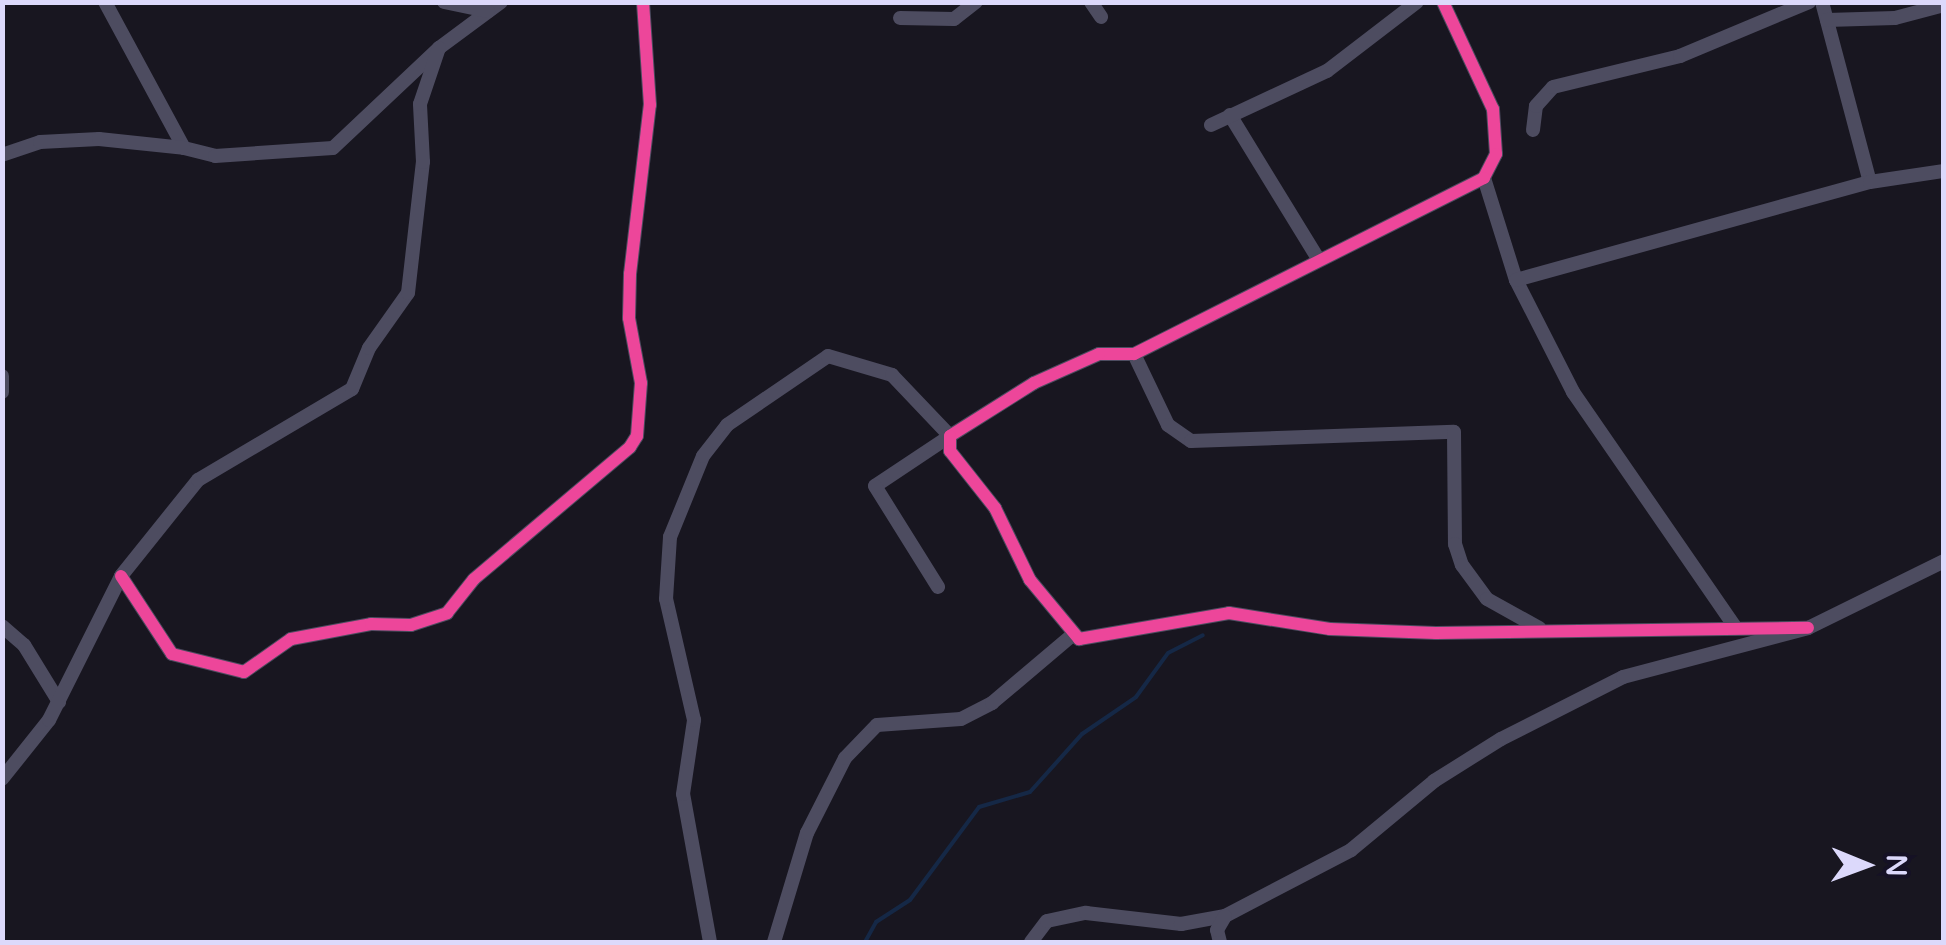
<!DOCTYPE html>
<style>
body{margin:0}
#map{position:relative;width:1946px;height:945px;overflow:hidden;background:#181620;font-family:"Varela Round",sans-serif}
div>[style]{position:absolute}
.stream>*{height:4px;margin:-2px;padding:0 2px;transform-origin:2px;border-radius:2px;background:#152846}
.minor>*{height:14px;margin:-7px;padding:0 7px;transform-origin:7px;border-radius:7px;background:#4d4c60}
.cycleway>*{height:12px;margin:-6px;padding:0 6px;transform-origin:6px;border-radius:6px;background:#ed469a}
span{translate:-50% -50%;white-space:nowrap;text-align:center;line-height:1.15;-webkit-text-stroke:9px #151125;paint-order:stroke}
.frame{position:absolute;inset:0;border:5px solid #dcd9fb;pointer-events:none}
.north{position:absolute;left:1816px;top:815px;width:100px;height:100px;-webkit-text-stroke:8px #151125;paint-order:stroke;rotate:91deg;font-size:28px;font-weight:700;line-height:40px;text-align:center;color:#dcd9fb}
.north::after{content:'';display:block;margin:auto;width:35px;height:45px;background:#dcd9fb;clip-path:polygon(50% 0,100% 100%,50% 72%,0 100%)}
</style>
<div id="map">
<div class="stream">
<i style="left:865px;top:942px;width:23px;rotate:-61deg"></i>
<i style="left:876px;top:922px;width:40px;rotate:-32.9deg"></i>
<i style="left:910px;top:900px;width:116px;rotate:-53.4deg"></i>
<i style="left:979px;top:807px;width:53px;rotate:-16.4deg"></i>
<i style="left:1030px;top:792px;width:78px;rotate:-48.1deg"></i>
<i style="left:1082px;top:734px;width:65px;rotate:-34.4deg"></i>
<i style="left:1136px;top:697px;width:54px;rotate:-54deg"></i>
<i style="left:1168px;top:653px;width:39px;rotate:-27deg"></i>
</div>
<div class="minor">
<i style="left:105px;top:2px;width:166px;rotate:61.6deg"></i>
<i style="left:184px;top:148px;width:32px;rotate:14deg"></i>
<i style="left:215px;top:156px;width:118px;rotate:-3.9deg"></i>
<i style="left:333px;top:148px;width:146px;rotate:-43.3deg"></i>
<i style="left:439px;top:48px;width:77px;rotate:-36.6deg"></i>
<i style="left:444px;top:2px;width:45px;rotate:11.6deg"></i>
<i style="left:1091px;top:2px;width:18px;rotate:56deg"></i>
<i style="left:1443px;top:2px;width:118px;rotate:65deg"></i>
<i style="left:1493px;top:109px;width:45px;rotate:86.2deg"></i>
<i style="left:1496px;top:154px;width:27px;rotate:117deg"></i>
<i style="left:1484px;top:178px;width:392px;rotate:153.3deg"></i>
<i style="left:1134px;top:354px;width:35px;rotate:180deg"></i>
<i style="left:1099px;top:354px;width:71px;rotate:156deg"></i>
<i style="left:1034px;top:383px;width:99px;rotate:147.8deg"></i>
<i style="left:950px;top:436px;width:15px;rotate:90deg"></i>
<i style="left:950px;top:451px;width:73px;rotate:51.7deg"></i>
<i style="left:995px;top:508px;width:80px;rotate:64.1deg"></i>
<i style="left:1030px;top:580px;width:77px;rotate:50.3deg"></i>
<i style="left:1079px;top:639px;width:152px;rotate:-9.8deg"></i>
<i style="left:1229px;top:613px;width:102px;rotate:9deg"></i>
<i style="left:1330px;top:629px;width:106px;rotate:2.2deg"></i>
<i style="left:1436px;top:633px;width:372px;rotate:-0.8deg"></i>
<i style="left:1822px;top:2px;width:186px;rotate:75.1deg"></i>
<i style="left:900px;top:18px;width:54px;rotate:1.1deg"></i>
<i style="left:954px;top:19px;width:28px;rotate:-38deg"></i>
<i style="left:1827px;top:20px;width:68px;rotate:-1.7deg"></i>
<i style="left:1895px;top:18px;width:51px;rotate:-14.9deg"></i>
<i style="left:1230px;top:115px;width:170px;rotate:58.5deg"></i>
<i style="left:1211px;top:125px;width:128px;rotate:-25deg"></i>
<i style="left:1327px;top:71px;width:113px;rotate:-37.5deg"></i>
<i style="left:1533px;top:130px;width:24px;rotate:-83deg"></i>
<i style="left:1536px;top:106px;width:25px;rotate:-48deg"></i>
<i style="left:1553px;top:87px;width:131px;rotate:-13.7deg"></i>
<i style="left:1680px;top:56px;width:140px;rotate:-22.7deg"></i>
<i style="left:2px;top:155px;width:40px;rotate:-18.9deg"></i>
<i style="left:40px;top:142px;width:59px;rotate:-2.9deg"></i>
<i style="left:99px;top:139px;width:85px;rotate:6deg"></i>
<i style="left:1484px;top:178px;width:107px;rotate:72.6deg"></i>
<i style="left:1516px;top:280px;width:126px;rotate:63deg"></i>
<i style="left:1573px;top:392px;width:287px;rotate:55.4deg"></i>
<i style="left:1516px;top:280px;width:367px;rotate:-15.5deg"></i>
<i style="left:1870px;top:182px;width:75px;rotate:-8.5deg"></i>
<i style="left:1134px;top:354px;width:79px;rotate:64.4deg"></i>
<i style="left:1168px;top:425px;width:28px;rotate:35deg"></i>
<i style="left:1191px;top:441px;width:263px;rotate:-2deg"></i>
<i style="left:1454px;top:432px;width:112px;rotate:89.5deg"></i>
<i style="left:1455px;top:544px;width:22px;rotate:72deg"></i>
<i style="left:1462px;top:565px;width:42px;rotate:53.7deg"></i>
<i style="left:1487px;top:599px;width:60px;rotate:29.1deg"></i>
<i style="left:2px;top:376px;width:16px;rotate:90deg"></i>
<i style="left:121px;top:576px;width:93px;rotate:56.8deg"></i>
<i style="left:172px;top:654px;width:74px;rotate:14deg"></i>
<i style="left:244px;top:672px;width:57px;rotate:-35.1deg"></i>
<i style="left:291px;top:639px;width:81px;rotate:-10.6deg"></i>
<i style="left:371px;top:624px;width:40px;rotate:1.4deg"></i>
<i style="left:411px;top:625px;width:38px;rotate:-18deg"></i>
<i style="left:447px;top:613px;width:43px;rotate:-51.5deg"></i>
<i style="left:474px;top:579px;width:204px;rotate:-40.2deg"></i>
<i style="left:630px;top:447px;width:13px;rotate:-58deg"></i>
<i style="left:637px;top:436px;width:53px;rotate:-85.7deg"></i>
<i style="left:641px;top:383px;width:66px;rotate:-100.5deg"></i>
<i style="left:629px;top:318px;width:44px;rotate:-88.7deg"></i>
<i style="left:630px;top:274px;width:170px;rotate:-83.3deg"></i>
<i style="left:650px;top:105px;width:103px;rotate:-93.9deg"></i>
<i style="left:2px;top:626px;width:29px;rotate:41deg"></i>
<i style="left:24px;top:645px;width:67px;rotate:58.4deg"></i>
<i style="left:2px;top:779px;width:75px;rotate:-51.5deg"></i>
<i style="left:49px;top:720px;width:161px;rotate:-63.4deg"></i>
<i style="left:121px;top:576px;width:123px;rotate:-51.3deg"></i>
<i style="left:198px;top:480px;width:179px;rotate:-30.6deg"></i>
<i style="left:352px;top:389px;width:44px;rotate:-67.5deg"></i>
<i style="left:369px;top:348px;width:67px;rotate:-54.7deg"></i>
<i style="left:408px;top:293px;width:132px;rotate:-83.5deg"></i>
<i style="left:423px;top:162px;width:58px;rotate:-93deg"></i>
<i style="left:420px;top:104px;width:59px;rotate:-71.3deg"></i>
<i style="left:710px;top:942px;width:150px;rotate:-100.3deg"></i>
<i style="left:683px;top:794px;width:75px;rotate:-81.5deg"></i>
<i style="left:694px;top:720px;width:124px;rotate:-103deg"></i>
<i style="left:666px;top:599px;width:62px;rotate:-86.3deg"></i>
<i style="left:670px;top:537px;width:87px;rotate:-67.8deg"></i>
<i style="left:703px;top:456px;width:39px;rotate:-52deg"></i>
<i style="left:727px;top:425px;width:122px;rotate:-34.3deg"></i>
<i style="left:828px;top:356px;width:67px;rotate:16.5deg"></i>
<i style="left:892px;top:375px;width:84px;rotate:46.4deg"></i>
<i style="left:950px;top:436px;width:90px;rotate:146.3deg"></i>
<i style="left:875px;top:486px;width:119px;rotate:58deg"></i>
<i style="left:774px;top:942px;width:114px;rotate:-73.2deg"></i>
<i style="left:807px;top:833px;width:84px;rotate:-63.1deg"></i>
<i style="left:845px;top:758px;width:46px;rotate:-45.9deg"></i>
<i style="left:877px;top:725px;width:84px;rotate:-4.1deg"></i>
<i style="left:961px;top:719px;width:35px;rotate:-27deg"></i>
<i style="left:992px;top:703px;width:102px;rotate:-40.2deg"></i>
<i style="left:1031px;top:942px;width:26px;rotate:-53deg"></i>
<i style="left:1047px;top:921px;width:40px;rotate:-12deg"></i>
<i style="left:1086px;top:913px;width:96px;rotate:6.6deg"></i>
<i style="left:1181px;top:924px;width:45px;rotate:-10.3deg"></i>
<i style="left:1225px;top:916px;width:142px;rotate:-27.6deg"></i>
<i style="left:1351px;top:850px;width:108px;rotate:-39.7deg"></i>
<i style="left:1434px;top:781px;width:79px;rotate:-32.1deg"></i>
<i style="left:1501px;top:739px;width:137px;rotate:-26.9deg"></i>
<i style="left:1623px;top:677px;width:191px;rotate:-14.8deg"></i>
<i style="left:1808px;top:628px;width:152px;rotate:-26.2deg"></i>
<i style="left:1220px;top:942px;width:12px;rotate:-104deg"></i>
<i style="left:1217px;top:930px;width:16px;rotate:-60deg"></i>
</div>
<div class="cycleway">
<i style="left:1443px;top:2px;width:118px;rotate:65deg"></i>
<i style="left:1493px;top:109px;width:45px;rotate:86.2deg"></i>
<i style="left:1496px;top:154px;width:27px;rotate:117deg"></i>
<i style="left:1484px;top:178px;width:392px;rotate:153.3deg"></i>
<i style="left:1134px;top:354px;width:35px;rotate:180deg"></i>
<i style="left:1099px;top:354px;width:71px;rotate:156deg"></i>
<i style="left:1034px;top:383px;width:99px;rotate:147.8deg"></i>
<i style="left:950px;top:436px;width:15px;rotate:90deg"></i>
<i style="left:950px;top:451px;width:73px;rotate:51.7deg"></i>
<i style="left:995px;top:508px;width:80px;rotate:64.1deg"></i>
<i style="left:1030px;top:580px;width:77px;rotate:50.3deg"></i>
<i style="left:1079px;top:639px;width:152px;rotate:-9.8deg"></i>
<i style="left:1229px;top:613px;width:102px;rotate:9deg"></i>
<i style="left:1330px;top:629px;width:106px;rotate:2.2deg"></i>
<i style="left:1436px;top:633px;width:372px;rotate:-0.8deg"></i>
<i style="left:121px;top:576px;width:93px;rotate:56.8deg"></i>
<i style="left:172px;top:654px;width:74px;rotate:14deg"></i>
<i style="left:244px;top:672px;width:57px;rotate:-35.1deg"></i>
<i style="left:291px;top:639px;width:81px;rotate:-10.6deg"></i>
<i style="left:371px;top:624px;width:40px;rotate:1.4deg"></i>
<i style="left:411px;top:625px;width:38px;rotate:-18deg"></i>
<i style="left:447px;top:613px;width:43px;rotate:-51.5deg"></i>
<i style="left:474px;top:579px;width:204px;rotate:-40.2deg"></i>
<i style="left:630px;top:447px;width:13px;rotate:-58deg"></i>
<i style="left:637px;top:436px;width:53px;rotate:-85.7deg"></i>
<i style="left:641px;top:383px;width:66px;rotate:-100.5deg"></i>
<i style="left:629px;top:318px;width:44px;rotate:-88.7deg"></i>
<i style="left:630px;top:274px;width:170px;rotate:-83.3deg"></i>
<i style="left:650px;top:105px;width:103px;rotate:-93.9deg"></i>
</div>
<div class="frame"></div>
<div class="north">N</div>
</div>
